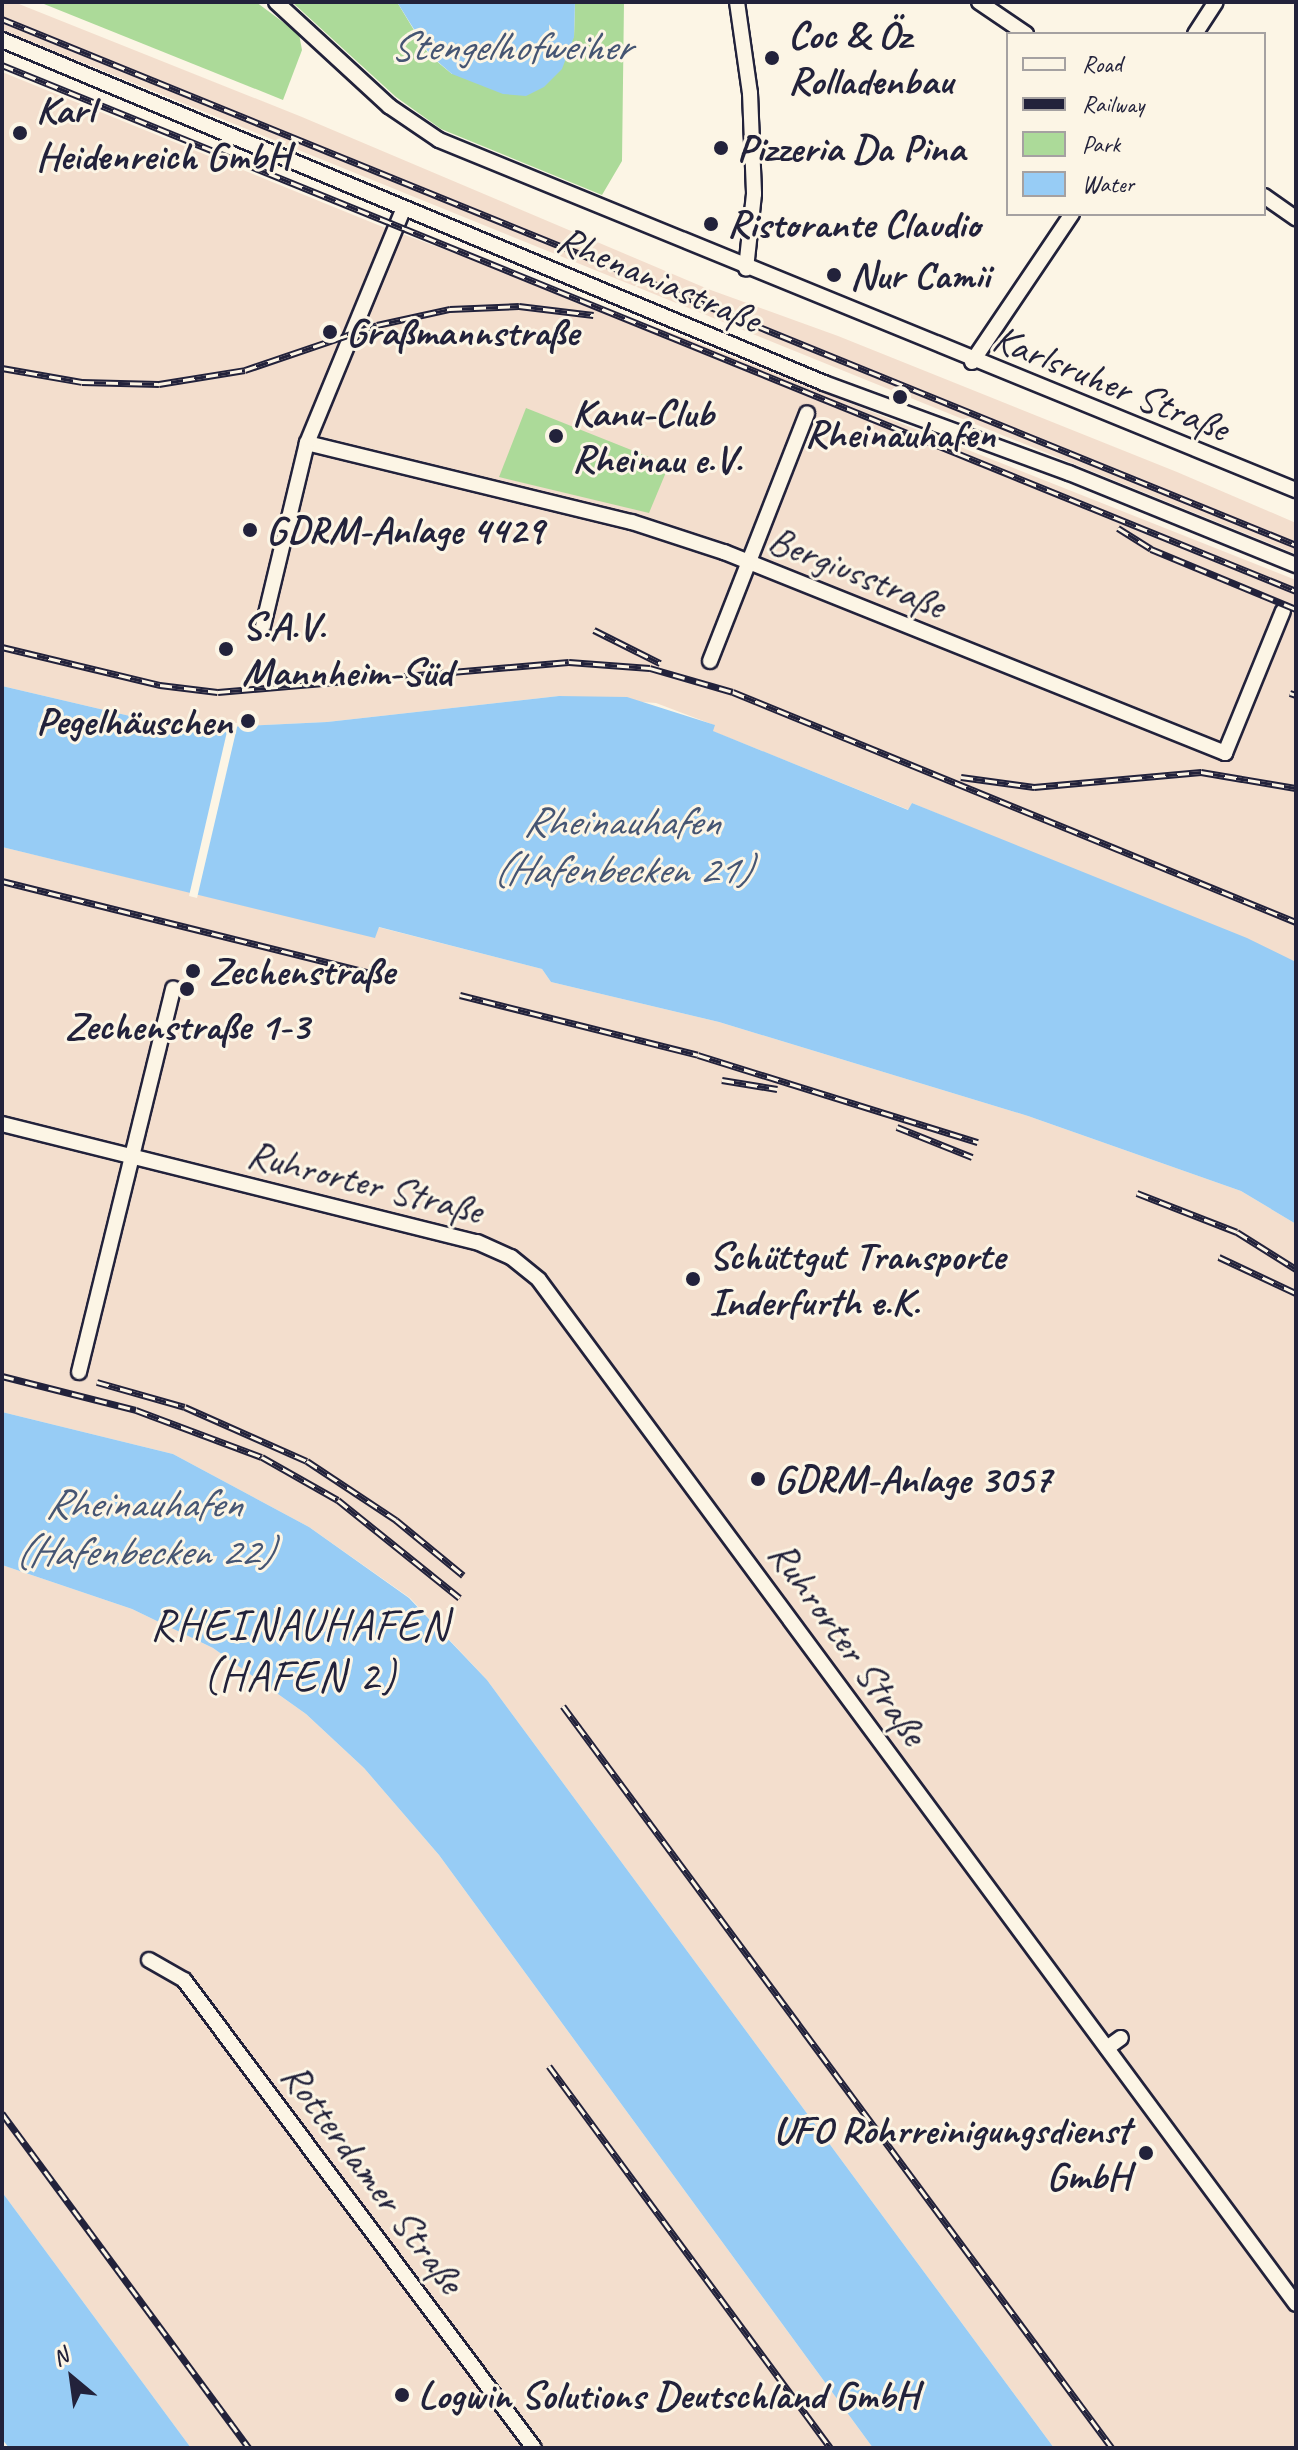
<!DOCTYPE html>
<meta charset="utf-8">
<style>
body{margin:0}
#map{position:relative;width:1298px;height:2450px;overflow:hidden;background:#fcf5e5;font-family:Caveat,sans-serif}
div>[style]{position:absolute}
.built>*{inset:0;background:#f3decd}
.green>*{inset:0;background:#acda99}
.water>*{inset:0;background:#97ccf5}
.pier>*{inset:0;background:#fcf5e5}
.roads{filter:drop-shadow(2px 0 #22223b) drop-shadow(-2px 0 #22223b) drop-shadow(0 2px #22223b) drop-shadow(0 -2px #22223b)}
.minor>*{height:14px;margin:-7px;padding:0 7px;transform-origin:7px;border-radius:7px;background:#fcf5e5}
.rail>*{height:7px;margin-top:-3.5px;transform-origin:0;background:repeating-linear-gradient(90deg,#fcf5e5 0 12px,#22223b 0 24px);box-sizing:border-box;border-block:2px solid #22223b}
.dots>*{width:22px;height:22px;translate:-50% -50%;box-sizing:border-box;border:4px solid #fcf5e5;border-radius:50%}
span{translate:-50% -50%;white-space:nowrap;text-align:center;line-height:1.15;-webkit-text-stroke:6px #fcf5e5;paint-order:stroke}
.poi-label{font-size:40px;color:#22223b;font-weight:700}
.left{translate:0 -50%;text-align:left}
.right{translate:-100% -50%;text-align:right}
.street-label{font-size:40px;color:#22223b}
.water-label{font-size:42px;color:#455573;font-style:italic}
.quarter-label{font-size:44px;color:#22223b;letter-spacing:2px}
.frame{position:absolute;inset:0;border:4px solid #22223b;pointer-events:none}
.legend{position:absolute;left:1006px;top:32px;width:260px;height:184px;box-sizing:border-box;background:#fcf5e5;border:2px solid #a5a1a1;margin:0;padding:10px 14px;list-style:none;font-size:24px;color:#22223b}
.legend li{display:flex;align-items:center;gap:16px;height:40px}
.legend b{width:40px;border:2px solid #a5a1a1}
.north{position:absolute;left:32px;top:2338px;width:80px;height:80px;-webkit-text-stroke:6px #fcf5e5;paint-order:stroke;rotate:331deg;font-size:22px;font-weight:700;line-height:32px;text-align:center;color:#22223b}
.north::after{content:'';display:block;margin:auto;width:28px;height:36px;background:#22223b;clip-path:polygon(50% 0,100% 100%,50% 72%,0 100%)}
</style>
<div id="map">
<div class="built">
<i style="clip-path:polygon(2px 2px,14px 2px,302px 117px,708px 289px,838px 336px,1177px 472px,1296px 523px,1296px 554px,2px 30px)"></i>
<i style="clip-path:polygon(2px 72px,378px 225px,688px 339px,1296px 580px,1296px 962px,912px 803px,909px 810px,712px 731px,714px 725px,656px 703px,559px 696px,327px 722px,226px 727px,147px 720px,2px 686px)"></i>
<i style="clip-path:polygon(2px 847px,375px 937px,378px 927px,542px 969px,551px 982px,719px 1022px,1028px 1116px,1241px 1191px,1296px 1224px,1296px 2448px,1054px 2448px,487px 1680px,410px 1598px,309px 1527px,173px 1454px,2px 1412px)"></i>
<i style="clip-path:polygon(2px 1565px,132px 1609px,213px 1648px,306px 1714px,364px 1768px,439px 1855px,873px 2448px,191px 2448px,2px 2192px)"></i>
</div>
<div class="green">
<i style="clip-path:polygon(39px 2px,256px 2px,299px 34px,302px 50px,283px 100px)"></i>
<i style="clip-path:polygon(292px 2px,397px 2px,429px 55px,452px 74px,574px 37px,575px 2px,624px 2px,622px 161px,602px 195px,441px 129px,396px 97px)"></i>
<i style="clip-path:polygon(526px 408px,669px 465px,649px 513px,499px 477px)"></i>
</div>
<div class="water">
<i style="clip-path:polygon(397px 2px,575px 2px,574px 37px,562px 69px,544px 87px,526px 96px,503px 94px,452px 74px,430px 55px)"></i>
<i style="clip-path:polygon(2px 686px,147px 720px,226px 727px,327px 722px,559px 696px,627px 697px,715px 725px,713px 731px,908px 810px,912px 803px,1247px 938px,1296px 962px,1296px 1224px,1241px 1191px,1028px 1116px,719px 1022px,551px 982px,542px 969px,379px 927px,375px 938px,2px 847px)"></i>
<i style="clip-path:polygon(2px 1412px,173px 1454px,309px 1527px,409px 1598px,487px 1680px,1054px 2448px,873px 2448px,439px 1855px,364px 1768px,306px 1714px,213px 1648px,132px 1609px,2px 1565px)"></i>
<i style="clip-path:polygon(2px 2192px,191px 2448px,9px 2448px,2px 2439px)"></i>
</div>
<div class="pier">
<i style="clip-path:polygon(229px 723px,238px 723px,197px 898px,189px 896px)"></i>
</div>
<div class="roads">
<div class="minor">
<i style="left:276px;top:2px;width:154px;rotate:42.6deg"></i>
<i style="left:389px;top:106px;width:60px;rotate:34.2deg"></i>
<i style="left:439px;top:140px;width:926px;rotate:22.22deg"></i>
<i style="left:737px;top:2px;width:92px;rotate:81.9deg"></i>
<i style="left:750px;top:93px;width:101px;rotate:87.7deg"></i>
<i style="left:754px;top:194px;width:75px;rotate:96.1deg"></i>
<i style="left:979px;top:2px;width:57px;rotate:34.2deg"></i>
<i style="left:1195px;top:34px;width:38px;rotate:-57deg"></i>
<i style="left:2px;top:40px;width:891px;rotate:22.65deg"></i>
<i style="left:824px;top:383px;width:261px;rotate:20.2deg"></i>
<i style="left:1069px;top:473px;width:245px;rotate:22.1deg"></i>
<i style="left:1264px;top:196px;width:39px;rotate:35deg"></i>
<i style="left:972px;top:362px;width:179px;rotate:-56deg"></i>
<i style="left:307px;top:443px;width:334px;rotate:13.7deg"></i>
<i style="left:632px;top:522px;width:97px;rotate:18.1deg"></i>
<i style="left:724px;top:552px;width:540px;rotate:21.86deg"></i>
<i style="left:1225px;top:753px;width:153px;rotate:-67.8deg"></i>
<i style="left:263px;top:626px;width:188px;rotate:-76.5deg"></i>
<i style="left:307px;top:443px;width:254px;rotate:-67.6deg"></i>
<i style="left:710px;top:661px;width:266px;rotate:-68.6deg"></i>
<i style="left:2px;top:1124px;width:489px;rotate:14deg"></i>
<i style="left:477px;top:1242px;width:37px;rotate:24deg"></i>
<i style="left:511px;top:1257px;width:36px;rotate:39deg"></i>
<i style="left:539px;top:1280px;width:1273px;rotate:53.53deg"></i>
<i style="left:79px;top:1372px;width:395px;rotate:-76.2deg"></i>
<i style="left:149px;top:1960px;width:40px;rotate:29.7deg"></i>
<i style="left:184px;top:1980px;width:584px;rotate:53.21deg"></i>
<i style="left:1107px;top:2048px;width:17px;rotate:-36deg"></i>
</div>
</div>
<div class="rail">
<i style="left:2px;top:19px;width:1397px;rotate:22.12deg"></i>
<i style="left:2px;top:65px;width:1397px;rotate:22.12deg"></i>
<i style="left:2px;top:368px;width:81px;rotate:9.9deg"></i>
<i style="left:82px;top:382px;width:77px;rotate:1.5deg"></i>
<i style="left:159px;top:384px;width:87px;rotate:-9.2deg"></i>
<i style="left:245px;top:370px;width:139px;rotate:-18.8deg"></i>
<i style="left:377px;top:325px;width:75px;rotate:-12.4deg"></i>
<i style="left:450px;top:309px;width:69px;rotate:-2.5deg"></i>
<i style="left:519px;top:306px;width:75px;rotate:6.9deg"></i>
<i style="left:1118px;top:528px;width:39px;rotate:32deg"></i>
<i style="left:1151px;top:549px;width:157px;rotate:22.5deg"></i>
<i style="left:594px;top:630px;width:74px;rotate:26.6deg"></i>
<i style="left:2px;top:647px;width:163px;rotate:13.5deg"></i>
<i style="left:160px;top:685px;width:58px;rotate:6.9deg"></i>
<i style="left:218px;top:692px;width:352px;rotate:-4.9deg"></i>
<i style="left:569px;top:662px;width:81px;rotate:4.2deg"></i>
<i style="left:650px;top:668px;width:86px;rotate:16.1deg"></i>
<i style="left:733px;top:692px;width:608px;rotate:22.22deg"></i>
<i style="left:1290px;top:693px;width:6px;rotate:18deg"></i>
<i style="left:961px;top:777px;width:74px;rotate:7.8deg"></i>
<i style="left:1034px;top:787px;width:168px;rotate:-5.1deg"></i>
<i style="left:1201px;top:772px;width:96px;rotate:9.6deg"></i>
<i style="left:2px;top:881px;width:390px;rotate:14deg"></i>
<i style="left:460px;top:995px;width:245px;rotate:14.1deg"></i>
<i style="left:698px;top:1055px;width:293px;rotate:17.3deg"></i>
<i style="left:722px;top:1080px;width:56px;rotate:9.3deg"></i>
<i style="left:897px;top:1127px;width:81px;rotate:21.8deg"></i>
<i style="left:1137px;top:1193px;width:107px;rotate:21.3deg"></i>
<i style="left:1237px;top:1232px;width:70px;rotate:32.1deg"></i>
<i style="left:1219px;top:1257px;width:85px;rotate:25.1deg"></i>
<i style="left:2px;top:1376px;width:138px;rotate:14.2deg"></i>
<i style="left:136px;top:1410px;width:134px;rotate:20.5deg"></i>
<i style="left:262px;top:1457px;width:87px;rotate:29.5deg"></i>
<i style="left:338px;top:1500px;width:156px;rotate:38.8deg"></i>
<i style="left:97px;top:1382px;width:91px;rotate:15.9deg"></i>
<i style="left:185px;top:1407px;width:133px;rotate:23.9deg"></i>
<i style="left:307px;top:1461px;width:107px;rotate:33.5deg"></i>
<i style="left:396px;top:1520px;width:87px;rotate:39.4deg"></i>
<i style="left:563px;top:1706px;width:923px;rotate:53.5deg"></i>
<i style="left:549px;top:2066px;width:475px;rotate:53.6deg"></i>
<i style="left:2px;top:2113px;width:416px;rotate:53.6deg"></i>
</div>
<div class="dots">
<i style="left:772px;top:58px;background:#22223b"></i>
<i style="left:20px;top:133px;background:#22223b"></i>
<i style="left:721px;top:148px;background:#22223b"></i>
<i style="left:711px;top:224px;background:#22223b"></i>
<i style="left:834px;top:275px;background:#22223b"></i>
<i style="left:330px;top:332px;background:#22223b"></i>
<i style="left:900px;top:397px;background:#22223b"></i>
<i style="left:556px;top:436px;background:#22223b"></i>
<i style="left:250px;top:530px;background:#22223b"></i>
<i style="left:226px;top:649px;background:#22223b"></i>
<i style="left:248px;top:721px;background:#22223b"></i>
<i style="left:193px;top:971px;background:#22223b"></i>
<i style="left:187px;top:989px;background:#22223b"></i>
<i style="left:693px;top:1279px;background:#22223b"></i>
<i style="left:758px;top:1479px;background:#22223b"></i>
<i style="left:1146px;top:2153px;background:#22223b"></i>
<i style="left:402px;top:2395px;background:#22223b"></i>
</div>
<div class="poi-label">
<span class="left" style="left:788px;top:58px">Coc &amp; Öz<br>Rolladenbau</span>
<span class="left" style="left:36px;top:133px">Karl<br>Heidenreich GmbH</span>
<span class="left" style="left:737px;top:148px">Pizzeria Da Pina</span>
<span class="left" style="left:727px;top:224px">Ristorante Claudio</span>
<span class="left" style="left:850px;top:275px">Nur Camii</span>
<span class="left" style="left:346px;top:332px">Graßmannstraße</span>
<span class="left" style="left:572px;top:436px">Kanu-Club<br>Rheinau e.V.</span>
<span style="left:900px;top:434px">Rheinauhafen</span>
<span class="left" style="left:266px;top:530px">GDRM-Anlage 4429</span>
<span class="left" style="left:242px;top:649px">S.A.V.<br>Mannheim-Süd</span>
<span class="right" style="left:232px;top:721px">Pegelhäuschen</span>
<span class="left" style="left:209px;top:971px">Zechenstraße</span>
<span style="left:187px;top:1026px">Zechenstraße 1-3</span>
<span class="left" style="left:709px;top:1279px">Schüttgut Transporte<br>Inderfurth e.K.</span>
<span class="left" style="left:774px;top:1479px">GDRM-Anlage 3057</span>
<span class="right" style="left:1130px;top:2153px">UFO Rohrreinigungsdienst<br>GmbH</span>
<span class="left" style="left:418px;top:2395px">Logwin Solutions Deutschland GmbH</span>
</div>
<div class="street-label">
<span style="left:659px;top:279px;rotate:23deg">Rhenaniastraße</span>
<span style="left:1111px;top:383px;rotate:22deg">Karlsruher Straße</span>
<span style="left:857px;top:572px;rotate:22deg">Bergiusstraße</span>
<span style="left:365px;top:1182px;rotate:14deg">Ruhrorter Straße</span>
<span style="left:848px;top:1643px;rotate:54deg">Ruhrorter Straße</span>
<span style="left:373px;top:2178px;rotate:53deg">Rotterdamer Straße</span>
</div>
<div class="water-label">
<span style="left:510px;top:47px">Stengelhofweiher</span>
<span style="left:621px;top:846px">Rheinauhafen<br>(Hafenbecken 21)</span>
<span style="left:143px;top:1528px">Rheinauhafen<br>(Hafenbecken 22)</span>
</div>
<div class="quarter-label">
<span style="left:300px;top:1651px">RHEINAUHAFEN<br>(HAFEN 2)</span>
</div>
<div class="frame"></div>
<ul class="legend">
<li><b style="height:10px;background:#fcf5e5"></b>Road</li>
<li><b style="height:10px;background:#22223b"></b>Railway</li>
<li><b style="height:22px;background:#acda99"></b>Park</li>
<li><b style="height:22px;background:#97ccf5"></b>Water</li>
</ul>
<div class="north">N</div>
</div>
